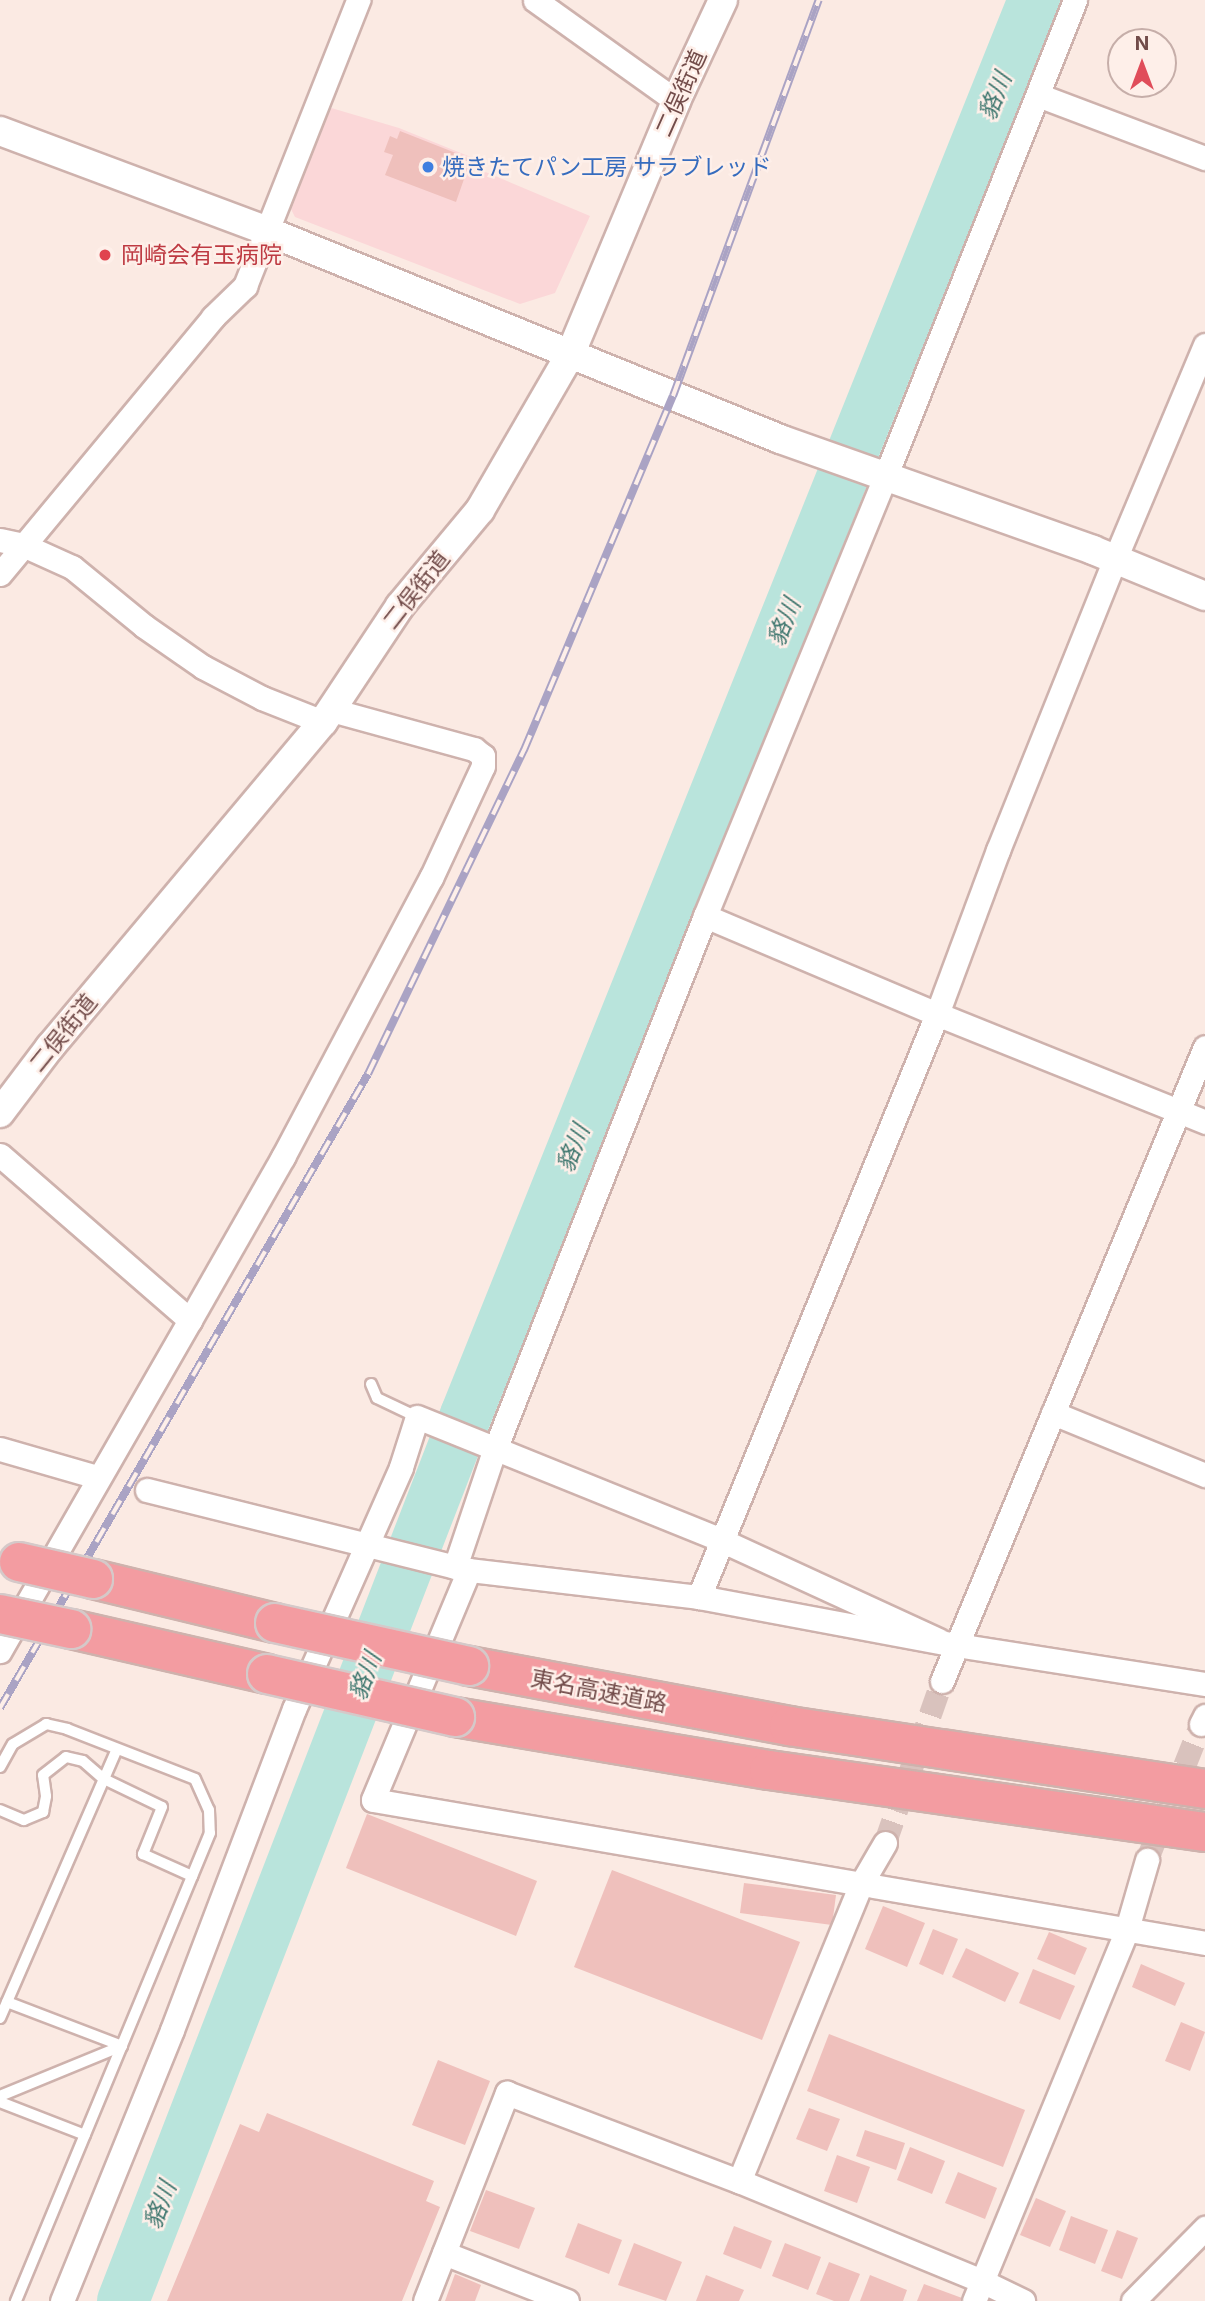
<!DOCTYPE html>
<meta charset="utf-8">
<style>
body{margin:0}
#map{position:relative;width:1205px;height:2301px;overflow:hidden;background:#fbeae3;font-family:Inter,"Noto Sans JP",sans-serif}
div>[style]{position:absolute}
.commercial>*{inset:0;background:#fbd7d8}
.river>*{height:52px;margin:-26px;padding:0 26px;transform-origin:26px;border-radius:26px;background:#b9e4dc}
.building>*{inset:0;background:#efc0bc}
.minor-tunnel>*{height:23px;margin-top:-11.5px;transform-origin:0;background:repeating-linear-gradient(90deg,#d9c2bd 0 23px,transparent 0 34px)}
.roads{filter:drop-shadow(2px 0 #ceb2ad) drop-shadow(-2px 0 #ceb2ad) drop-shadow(0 2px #ceb2ad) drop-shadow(0 -2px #ceb2ad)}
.service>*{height:10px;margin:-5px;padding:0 5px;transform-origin:5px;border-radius:5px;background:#fff}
.minor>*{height:23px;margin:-11.5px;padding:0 11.5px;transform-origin:11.5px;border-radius:11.5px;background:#fff}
.tertiary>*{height:28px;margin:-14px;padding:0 14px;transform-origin:14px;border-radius:14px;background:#fff}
.motorway>*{height:38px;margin:-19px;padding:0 19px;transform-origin:19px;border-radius:19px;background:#f39ca1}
.rail>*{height:8px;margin-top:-4px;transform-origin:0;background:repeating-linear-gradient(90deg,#feefe9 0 16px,#aaa3c4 0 32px);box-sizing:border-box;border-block:2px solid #aaa3c4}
.bridges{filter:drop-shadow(2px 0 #d5c9c9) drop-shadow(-2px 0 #d5c9c9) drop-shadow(0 2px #d5c9c9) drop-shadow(0 -2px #d5c9c9)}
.motorway-bridge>*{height:38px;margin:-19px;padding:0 19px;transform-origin:19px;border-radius:19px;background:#f39ca1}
.dots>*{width:19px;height:19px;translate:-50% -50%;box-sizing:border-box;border:4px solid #feefe9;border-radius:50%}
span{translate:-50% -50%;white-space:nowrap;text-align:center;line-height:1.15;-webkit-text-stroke:5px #feefe9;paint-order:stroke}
.street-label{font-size:23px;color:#724c4a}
.shop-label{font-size:23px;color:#366cbe}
.left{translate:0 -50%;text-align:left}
.health-label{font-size:23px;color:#be3a42}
.water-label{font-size:24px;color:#3f776f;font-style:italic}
.north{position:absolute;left:1107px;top:28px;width:70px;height:70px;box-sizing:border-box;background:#feefe9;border:2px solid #c6aea9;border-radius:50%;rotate:0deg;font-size:19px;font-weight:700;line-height:28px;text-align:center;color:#724c4a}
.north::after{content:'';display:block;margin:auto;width:24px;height:32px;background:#e04d5a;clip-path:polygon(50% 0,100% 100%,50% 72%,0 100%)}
</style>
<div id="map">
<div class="commercial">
<i style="clip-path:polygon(328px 107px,399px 128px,478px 160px,476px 168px,590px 216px,555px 293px,520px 304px,295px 217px,288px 203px)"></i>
</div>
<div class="river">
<i style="left:123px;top:2301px;width:950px;rotate:-68.84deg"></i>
<i style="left:466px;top:1415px;width:1525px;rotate:-68.13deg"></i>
</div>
<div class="building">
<i style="clip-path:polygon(400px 131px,471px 159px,456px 202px,385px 175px,393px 155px,384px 152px,390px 136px,397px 139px)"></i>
<i style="clip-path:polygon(367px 1814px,537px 1881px,516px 1936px,346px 1868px)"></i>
<i style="clip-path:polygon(612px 1870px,800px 1942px,762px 2040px,574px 1967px)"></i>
<i style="clip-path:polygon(744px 1883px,836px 1895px,832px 1925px,740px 1913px)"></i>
<i style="clip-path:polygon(883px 1906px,925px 1923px,907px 1967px,865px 1949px)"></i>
<i style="clip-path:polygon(933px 1929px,958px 1939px,943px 1975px,919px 1964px)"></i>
<i style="clip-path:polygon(1049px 1932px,1087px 1948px,1075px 1975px,1037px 1959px)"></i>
<i style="clip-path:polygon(966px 1948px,1019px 1973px,1005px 2002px,952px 1977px)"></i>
<i style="clip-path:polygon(1141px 1964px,1185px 1983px,1175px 2006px,1132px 1987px)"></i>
<i style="clip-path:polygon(1033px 1969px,1075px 1986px,1060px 2020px,1019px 2003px)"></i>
<i style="clip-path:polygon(1181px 2022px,1205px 2032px,1190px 2071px,1165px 2061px)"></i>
<i style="clip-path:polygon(829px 2034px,1025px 2110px,1003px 2167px,807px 2091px)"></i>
<i style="clip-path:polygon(438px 2060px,490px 2081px,465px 2145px,412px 2125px)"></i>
<i style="clip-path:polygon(809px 2108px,840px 2119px,827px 2151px,796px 2139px)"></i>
<i style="clip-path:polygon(267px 2113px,434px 2181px,426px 2201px,440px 2207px,402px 2301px,167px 2301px,240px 2124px,259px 2132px)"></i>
<i style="clip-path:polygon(865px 2130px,905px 2143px,896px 2170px,856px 2156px)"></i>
<i style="clip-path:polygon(910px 2147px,945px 2161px,932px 2194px,897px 2180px)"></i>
<i style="clip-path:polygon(837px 2155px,870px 2167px,857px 2203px,824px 2191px)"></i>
<i style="clip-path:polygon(958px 2172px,997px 2188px,985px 2219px,945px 2203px)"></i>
<i style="clip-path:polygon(486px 2190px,535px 2208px,519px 2249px,470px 2231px)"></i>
<i style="clip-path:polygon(1036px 2198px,1066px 2211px,1050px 2247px,1020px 2235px)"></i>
<i style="clip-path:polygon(1071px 2216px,1108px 2230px,1095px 2264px,1059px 2250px)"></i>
<i style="clip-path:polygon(578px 2223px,622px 2240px,609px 2274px,565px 2257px)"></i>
<i style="clip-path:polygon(734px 2226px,772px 2241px,761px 2269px,723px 2254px)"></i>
<i style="clip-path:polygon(1117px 2230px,1138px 2238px,1122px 2279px,1101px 2271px)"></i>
<i style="clip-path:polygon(634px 2243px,682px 2262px,666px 2301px,618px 2285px)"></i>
<i style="clip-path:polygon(785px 2243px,821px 2257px,808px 2290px,772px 2276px)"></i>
<i style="clip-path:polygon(829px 2262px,860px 2274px,849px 2301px,834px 2301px,816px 2294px)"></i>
<i style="clip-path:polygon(455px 2274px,481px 2285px,475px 2301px,445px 2301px)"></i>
<i style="clip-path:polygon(706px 2275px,744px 2290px,739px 2301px,696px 2301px)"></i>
<i style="clip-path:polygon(870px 2275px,907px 2290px,903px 2301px,860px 2301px)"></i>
<i style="clip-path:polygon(924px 2284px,962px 2298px,960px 2301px,917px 2301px)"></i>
</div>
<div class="minor-tunnel">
<i style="left:885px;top:1843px;width:172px;rotate:-70.6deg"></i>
<i style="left:1147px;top:1860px;width:146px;rotate:-68.3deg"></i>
</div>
<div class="roads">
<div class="service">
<i style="left:371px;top:1384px;width:15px;rotate:67deg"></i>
<i style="left:377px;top:1398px;width:44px;rotate:25.4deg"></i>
<i style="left:0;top:1767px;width:26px;rotate:-61deg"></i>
<i style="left:13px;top:1744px;width:39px;rotate:-31deg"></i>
<i style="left:46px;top:1724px;width:22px;rotate:13deg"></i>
<i style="left:67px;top:1729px;width:137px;rotate:21.3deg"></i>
<i style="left:195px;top:1779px;width:34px;rotate:66deg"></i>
<i style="left:209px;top:1810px;width:23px;rotate:88deg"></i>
<i style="left:210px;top:1833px;width:507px;rotate:112.52deg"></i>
<i style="left:0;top:1810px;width:26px;rotate:23deg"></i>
<i style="left:24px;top:1820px;width:21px;rotate:-23deg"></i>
<i style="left:43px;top:1812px;width:16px;rotate:-79deg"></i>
<i style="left:46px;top:1796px;width:21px;rotate:-98deg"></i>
<i style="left:43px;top:1775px;width:29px;rotate:-38deg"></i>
<i style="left:66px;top:1757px;width:17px;rotate:13deg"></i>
<i style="left:83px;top:1761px;width:28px;rotate:41deg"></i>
<i style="left:104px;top:1779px;width:64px;rotate:25.8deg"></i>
<i style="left:162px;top:1807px;width:51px;rotate:112deg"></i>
<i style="left:143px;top:1854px;width:54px;rotate:24.2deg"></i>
<i style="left:7px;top:2002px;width:123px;rotate:20.9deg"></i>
<i style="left:0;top:2018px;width:293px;rotate:-66.5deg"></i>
<i style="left:0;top:2096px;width:132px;rotate:-22.3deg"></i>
<i style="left:0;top:2102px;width:91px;rotate:21.2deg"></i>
</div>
<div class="minor">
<i style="left:535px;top:0;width:173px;rotate:35.6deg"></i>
<i style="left:1038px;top:95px;width:178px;rotate:20.7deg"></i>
<i style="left:0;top:540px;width:24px;rotate:12deg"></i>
<i style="left:23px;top:545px;width:54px;rotate:24.2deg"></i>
<i style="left:72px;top:567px;width:93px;rotate:39.3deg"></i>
<i style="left:144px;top:626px;width:72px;rotate:34.8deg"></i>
<i style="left:203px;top:667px;width:67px;rotate:27.7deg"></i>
<i style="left:262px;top:698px;width:66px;rotate:21.5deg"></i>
<i style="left:0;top:574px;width:334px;rotate:-50.3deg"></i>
<i style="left:213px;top:317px;width:45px;rotate:-44.1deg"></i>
<i style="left:245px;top:286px;width:308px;rotate:-68.4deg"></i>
<i style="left:705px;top:916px;width:252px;rotate:22.9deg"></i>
<i style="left:937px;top:1014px;width:289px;rotate:21.9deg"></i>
<i style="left:0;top:1155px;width:252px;rotate:41deg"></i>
<i style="left:190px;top:1320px;width:382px;rotate:119.9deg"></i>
<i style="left:190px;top:1320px;width:188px;rotate:-60.3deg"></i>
<i style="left:283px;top:1157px;width:316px;rotate:-62.1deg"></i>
<i style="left:431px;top:878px;width:123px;rotate:-65.1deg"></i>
<i style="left:483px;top:766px;width:10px;rotate:-90deg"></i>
<i style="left:483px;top:756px;width:11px;rotate:-142deg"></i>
<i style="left:474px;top:749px;width:148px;rotate:-164.7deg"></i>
<i style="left:1053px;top:1413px;width:164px;rotate:22.2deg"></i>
<i style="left:0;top:1449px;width:101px;rotate:16.1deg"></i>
<i style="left:147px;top:1490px;width:332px;rotate:14deg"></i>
<i style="left:469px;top:1570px;width:232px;rotate:6.7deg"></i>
<i style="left:699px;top:1597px;width:261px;rotate:10.6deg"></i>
<i style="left:956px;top:1645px;width:252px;rotate:8.9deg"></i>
<i style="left:455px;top:1567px;width:116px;rotate:-71.4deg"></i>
<i style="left:492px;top:1457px;width:581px;rotate:-68.51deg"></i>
<i style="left:705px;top:916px;width:477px;rotate:-67.7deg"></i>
<i style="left:886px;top:475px;width:511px;rotate:-68.3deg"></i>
<i style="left:469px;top:1570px;width:249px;rotate:112.7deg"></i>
<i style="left:373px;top:1800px;width:844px;rotate:9.75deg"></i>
<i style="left:699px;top:1597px;width:630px;rotate:-67.79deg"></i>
<i style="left:937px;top:1014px;width:175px;rotate:-69.6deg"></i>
<i style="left:998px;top:850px;width:314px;rotate:-68.1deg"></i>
<i style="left:1115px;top:559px;width:232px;rotate:-67.2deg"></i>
<i style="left:942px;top:1681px;width:686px;rotate:-67.47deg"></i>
<i style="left:1201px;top:1724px;width:9px;rotate:-63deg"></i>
<i style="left:885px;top:1843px;width:48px;rotate:120.3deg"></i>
<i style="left:861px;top:1884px;width:321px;rotate:112.3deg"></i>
<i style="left:739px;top:2181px;width:263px;rotate:22.4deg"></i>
<i style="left:982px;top:2281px;width:46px;rotate:26deg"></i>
<i style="left:444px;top:2253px;width:132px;rotate:21.3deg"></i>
<i style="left:62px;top:2301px;width:292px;rotate:-67.9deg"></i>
<i style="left:172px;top:2030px;width:343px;rotate:-69.2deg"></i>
<i style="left:294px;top:1709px;width:265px;rotate:-66.1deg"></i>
<i style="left:401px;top:1467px;width:52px;rotate:-72.3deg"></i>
<i style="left:417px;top:1417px;width:328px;rotate:22deg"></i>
<i style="left:721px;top:1540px;width:239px;rotate:24.7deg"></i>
<i style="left:425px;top:2301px;width:224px;rotate:-68.5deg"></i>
<i style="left:507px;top:2093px;width:248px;rotate:20.8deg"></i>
<i style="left:974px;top:2301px;width:402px;rotate:-67.6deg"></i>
<i style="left:1127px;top:1929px;width:72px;rotate:-73.8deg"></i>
<i style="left:1133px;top:2301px;width:103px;rotate:-45.4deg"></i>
</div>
<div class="tertiary">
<i style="left:0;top:131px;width:285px;rotate:20.5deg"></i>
<i style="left:267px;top:231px;width:554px;rotate:22.07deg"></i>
<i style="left:780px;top:439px;width:332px;rotate:19.5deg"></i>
<i style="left:1093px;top:550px;width:121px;rotate:22.3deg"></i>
<i style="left:0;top:1113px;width:83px;rotate:-52.9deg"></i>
<i style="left:50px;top:1047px;width:424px;rotate:-50deg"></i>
<i style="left:323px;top:722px;width:139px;rotate:-56.4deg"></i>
<i style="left:400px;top:606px;width:125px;rotate:-50.2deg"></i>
<i style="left:480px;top:510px;width:179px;rotate:-59.9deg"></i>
<i style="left:570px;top:355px;width:275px;rotate:-67.3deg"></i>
<i style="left:676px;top:101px;width:111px;rotate:-65deg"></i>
</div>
<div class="motorway">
<i style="left:93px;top:1579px;width:187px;rotate:13.6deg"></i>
<i style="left:71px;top:1629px;width:201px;rotate:12.9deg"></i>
<i style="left:469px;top:1666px;width:326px;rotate:10.6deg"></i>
<i style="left:789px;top:1726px;width:421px;rotate:8.6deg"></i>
<i style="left:455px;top:1717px;width:318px;rotate:9.6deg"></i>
<i style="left:769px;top:1770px;width:440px;rotate:8.1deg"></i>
</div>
</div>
<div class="rail">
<i style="left:0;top:1708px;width:733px;rotate:-59.87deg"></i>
<i style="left:368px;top:1074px;width:360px;rotate:-64.3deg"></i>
<i style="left:524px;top:750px;width:384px;rotate:-67.2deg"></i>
<i style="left:673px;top:396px;width:422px;rotate:-69.8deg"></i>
</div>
<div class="bridges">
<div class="motorway-bridge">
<i style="left:19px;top:1562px;width:76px;rotate:12.9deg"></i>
<i style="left:0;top:1614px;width:73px;rotate:11.9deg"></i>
<i style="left:275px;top:1623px;width:199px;rotate:12.5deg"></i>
<i style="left:267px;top:1674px;width:193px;rotate:12.9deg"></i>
</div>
</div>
<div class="dots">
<i style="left:428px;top:167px;background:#3f7fe0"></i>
<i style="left:105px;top:255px;background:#e0444e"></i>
</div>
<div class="street-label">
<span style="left:681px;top:93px;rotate:-66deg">二俣街道</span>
<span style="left:416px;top:590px;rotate:-52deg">二俣街道</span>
<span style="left:63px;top:1033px;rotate:-51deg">二俣街道</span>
<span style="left:599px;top:1691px;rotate:11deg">東名高速道路</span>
</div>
<div class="shop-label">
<span class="left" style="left:442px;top:167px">焼きたてパン工房 サラブレッド</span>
</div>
<div class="health-label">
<span class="left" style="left:121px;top:255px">岡崎会有玉病院</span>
</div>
<div class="water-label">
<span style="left:995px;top:96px;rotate:-68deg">貉川</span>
<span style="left:784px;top:622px;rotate:-68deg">貉川</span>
<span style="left:573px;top:1148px;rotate:-68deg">貉川</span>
<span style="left:365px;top:1676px;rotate:-69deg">貉川</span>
<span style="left:160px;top:2205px;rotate:-69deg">貉川</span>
</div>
<div class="north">N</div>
</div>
